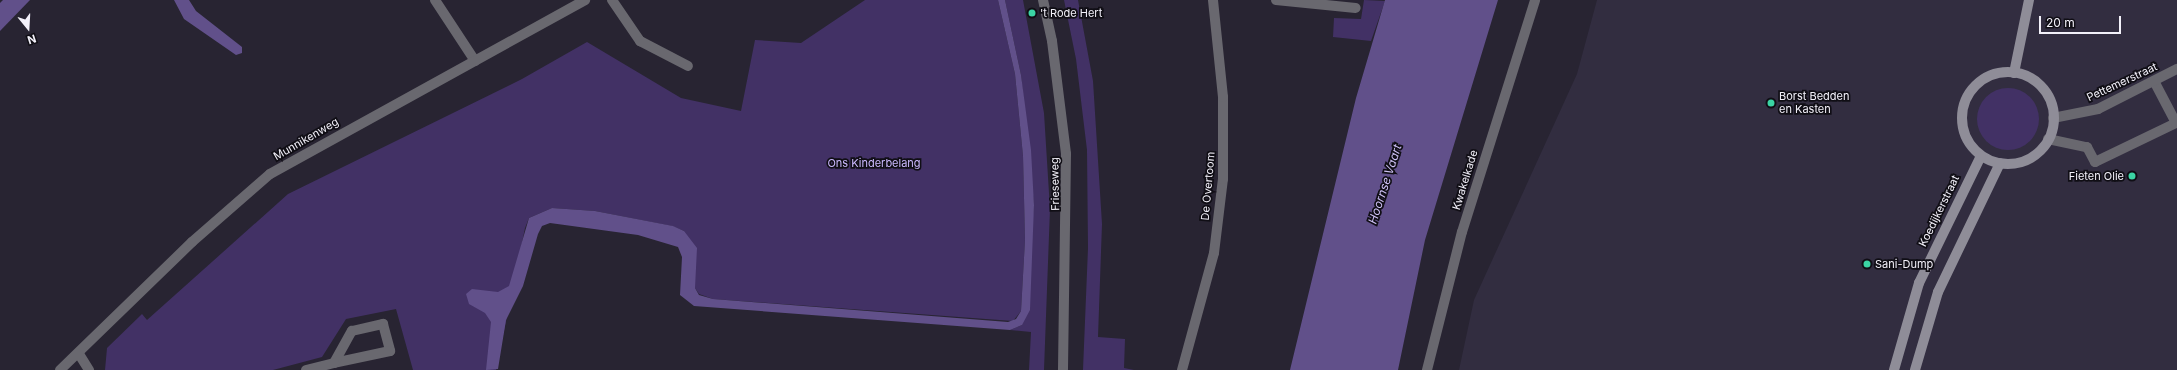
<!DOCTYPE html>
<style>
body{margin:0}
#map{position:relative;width:2177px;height:370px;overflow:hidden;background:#282432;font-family:Inter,sans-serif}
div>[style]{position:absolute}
.built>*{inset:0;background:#322d40}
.green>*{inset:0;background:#423165}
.round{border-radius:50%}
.water>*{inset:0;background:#61508a}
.service>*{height:10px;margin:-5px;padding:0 5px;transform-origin:5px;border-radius:5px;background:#69686f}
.minor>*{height:10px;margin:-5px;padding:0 5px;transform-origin:5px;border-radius:5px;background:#69686f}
.secondary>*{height:10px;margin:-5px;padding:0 5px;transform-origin:5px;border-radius:5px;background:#8f8d98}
.secondary>.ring{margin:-5px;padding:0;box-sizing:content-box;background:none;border:10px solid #8f8d98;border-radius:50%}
.dots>*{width:11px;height:11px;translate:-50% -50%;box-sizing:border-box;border:2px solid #100e15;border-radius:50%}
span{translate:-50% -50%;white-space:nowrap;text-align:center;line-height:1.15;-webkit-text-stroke:3.5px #100e15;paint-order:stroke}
.poi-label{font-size:11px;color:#f3f1fa}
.left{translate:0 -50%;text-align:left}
.right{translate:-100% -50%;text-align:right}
.street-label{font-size:11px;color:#f3f1fa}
.park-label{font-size:11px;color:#cbb9fe}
.water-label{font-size:12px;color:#cec1f5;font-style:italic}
.north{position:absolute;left:8px;top:8px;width:40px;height:40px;-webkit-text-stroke:3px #100e15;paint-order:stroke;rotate:162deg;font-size:11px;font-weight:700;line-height:16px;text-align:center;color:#f3f1fa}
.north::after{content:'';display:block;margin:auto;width:14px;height:18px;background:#f3f1fa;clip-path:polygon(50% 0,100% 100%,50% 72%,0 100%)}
.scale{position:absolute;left:2039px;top:16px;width:82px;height:18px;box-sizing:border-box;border:2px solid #f3f1fa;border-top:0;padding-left:5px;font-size:12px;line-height:14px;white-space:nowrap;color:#f3f1fa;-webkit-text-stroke:3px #100e15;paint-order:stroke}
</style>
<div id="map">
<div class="built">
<i style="clip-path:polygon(1597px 0,2177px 0,2177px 370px,1459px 370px,1474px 300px,1577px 74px)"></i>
</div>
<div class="green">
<i style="clip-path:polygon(865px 0,998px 0,1015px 74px,1023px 156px,1025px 240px,1021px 311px,1013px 321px,713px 299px,699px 294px,695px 288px,684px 231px,672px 226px,595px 211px,552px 208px,529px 218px,525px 228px,496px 370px,413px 370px,396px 309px,346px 319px,322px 357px,273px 370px,105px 370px,107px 348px,142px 314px,147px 320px,288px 194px,522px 79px,587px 42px,681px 98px,741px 111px,755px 40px,801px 43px)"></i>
<i style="clip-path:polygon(1005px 0,1023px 0,1044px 113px,1050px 209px,1044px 370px,1029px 370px,1031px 332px,1010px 330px,1022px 325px,1034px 205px,1021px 75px)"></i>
<i style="clip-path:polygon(1064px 0,1078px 0,1093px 81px,1102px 224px,1098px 337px,1125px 339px,1124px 368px,1134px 370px,1083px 370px,1088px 248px,1087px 150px,1076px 59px)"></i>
<i style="clip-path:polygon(1364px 0,1385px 1px,1371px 41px,1333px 37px,1334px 18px,1361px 19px)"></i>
<i class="round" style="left:1977px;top:88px;width:62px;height:62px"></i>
</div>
<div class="water">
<i style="clip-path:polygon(3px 0,30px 0,0 31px,0 3px)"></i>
<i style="clip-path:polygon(174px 0,189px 0,196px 11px,242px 47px,242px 53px,236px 55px,184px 19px)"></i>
<i style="clip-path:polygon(998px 0,1005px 0,1021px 75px,1031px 150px,1034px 205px,1030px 310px,1022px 325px,1010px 330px,694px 306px,680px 295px,682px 257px,678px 247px,638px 235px,550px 223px,542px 226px,538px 234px,523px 286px,506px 320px,498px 369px,486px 370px,491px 322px,485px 313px,469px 304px,466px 294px,472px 289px,498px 292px,509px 286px,529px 218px,552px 208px,595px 211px,673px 226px,684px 231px,697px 248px,695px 288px,699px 295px,713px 299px,1008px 322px,1016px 319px,1021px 311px,1025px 240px,1023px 156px,1015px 74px)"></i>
<i style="clip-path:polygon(1385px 0,1498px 0,1425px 240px,1398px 370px,1290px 370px,1356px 98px)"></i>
</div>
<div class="service">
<i style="left:612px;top:0;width:50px;rotate:55.7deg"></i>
<i style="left:640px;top:41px;width:54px;rotate:27.5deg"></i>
<i style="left:2048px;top:139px;width:40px;rotate:12deg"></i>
<i style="left:2087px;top:147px;width:17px;rotate:62deg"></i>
<i style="left:2095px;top:162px;width:90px;rotate:-25.7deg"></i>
<i style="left:2176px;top:123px;width:47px;rotate:-117.6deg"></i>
<i style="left:383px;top:324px;width:28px;rotate:75deg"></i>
<i style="left:390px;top:351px;width:57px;rotate:167.9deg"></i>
<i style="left:334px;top:363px;width:37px;rotate:-61deg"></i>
<i style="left:352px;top:331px;width:32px;rotate:-13deg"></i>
</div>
<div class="minor">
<i style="left:435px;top:0;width:73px;rotate:56.7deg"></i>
<i style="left:1043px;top:0;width:42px;rotate:77.6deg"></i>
<i style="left:1052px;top:41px;width:114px;rotate:82.9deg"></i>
<i style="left:1066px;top:154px;width:216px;rotate:90.8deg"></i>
<i style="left:1276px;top:0;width:80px;rotate:5.7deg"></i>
<i style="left:2053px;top:118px;width:46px;rotate:-11.3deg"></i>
<i style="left:2098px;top:109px;width:89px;rotate:-26.9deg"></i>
<i style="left:79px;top:354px;width:19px;rotate:58deg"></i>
<i style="left:60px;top:370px;width:184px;rotate:-44.1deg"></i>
<i style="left:192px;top:242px;width:103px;rotate:-41.1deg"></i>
<i style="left:270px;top:174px;width:360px;rotate:-28.9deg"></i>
<i style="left:306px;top:370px;width:29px;rotate:-14deg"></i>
<i style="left:1182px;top:370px;width:121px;rotate:-74.7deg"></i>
<i style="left:1214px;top:253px;width:75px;rotate:-83.1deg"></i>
<i style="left:1223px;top:179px;width:82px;rotate:-90deg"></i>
<i style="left:1223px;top:97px;width:98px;rotate:-95.9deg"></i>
<i style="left:1427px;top:370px;width:142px;rotate:-75.8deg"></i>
<i style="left:1462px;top:232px;width:243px;rotate:-72.5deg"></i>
</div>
<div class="secondary">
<i class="ring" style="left:1962px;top:72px;width:82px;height:82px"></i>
<i style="left:2014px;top:73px;width:75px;rotate:-78.4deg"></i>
<i style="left:1894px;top:370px;width:91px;rotate:-74deg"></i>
<i style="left:1919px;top:283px;width:141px;rotate:-64deg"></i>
<i style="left:1915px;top:370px;width:81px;rotate:-73.6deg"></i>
<i style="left:1938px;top:292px;width:143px;rotate:-64.3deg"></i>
</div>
<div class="dots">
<i style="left:1032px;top:13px;background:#3bd4a4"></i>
<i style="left:1771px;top:103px;background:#3bd4a4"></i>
<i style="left:2132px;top:176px;background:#3bd4a4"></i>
<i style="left:1867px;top:264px;background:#3bd4a4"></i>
</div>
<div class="poi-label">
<span class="left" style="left:1040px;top:13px">'t Rode Hert</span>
<span class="left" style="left:1779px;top:103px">Borst Bedden<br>en Kasten</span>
<span class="right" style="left:2124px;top:176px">Fieten Olie</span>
<span class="left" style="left:1875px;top:264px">Sani-Dump</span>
</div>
<div class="street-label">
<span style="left:2122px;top:82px;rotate:-25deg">Pettemerstraat</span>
<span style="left:306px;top:139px;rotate:-30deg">Munnikenweg</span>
<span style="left:1465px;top:180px;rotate:-73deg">Kwakelkade</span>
<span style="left:1055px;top:184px;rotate:-91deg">Frieseweg</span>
<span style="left:1208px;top:186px;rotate:-85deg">De Overtoom</span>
<span style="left:1939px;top:211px;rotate:-64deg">Koedijkerstraat</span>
</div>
<div class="park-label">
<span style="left:874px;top:163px">Ons Kinderbelang</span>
</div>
<div class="water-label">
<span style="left:1385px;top:184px;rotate:-72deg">Hoornse Vaart</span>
</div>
<div class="north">N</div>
<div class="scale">20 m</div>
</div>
